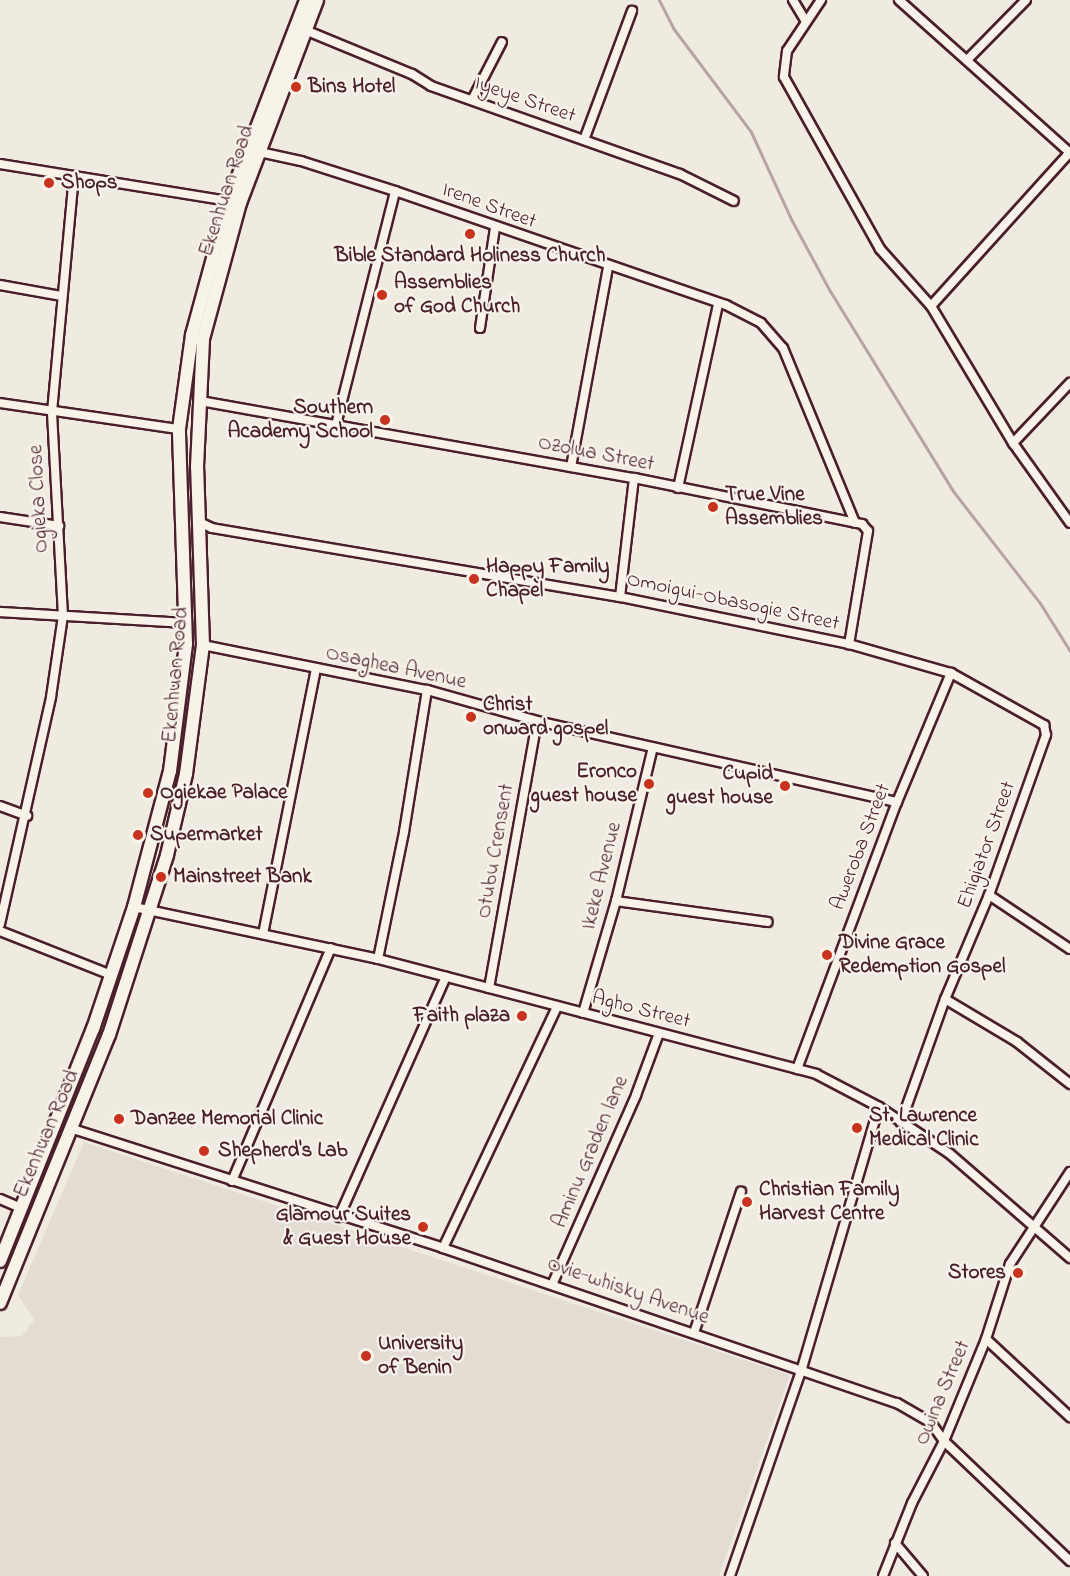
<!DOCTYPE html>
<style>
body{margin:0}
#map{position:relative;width:1070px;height:1576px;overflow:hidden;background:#f0ebe0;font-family:"Indie Flower",sans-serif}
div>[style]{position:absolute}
.built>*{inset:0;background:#e3dcd2}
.stream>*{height:3px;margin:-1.5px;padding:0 1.5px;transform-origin:1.5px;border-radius:1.5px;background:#b7a4a2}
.roads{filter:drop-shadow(2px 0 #4a1f2b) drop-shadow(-2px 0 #4a1f2b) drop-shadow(0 2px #4a1f2b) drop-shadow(0 -2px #4a1f2b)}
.street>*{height:8px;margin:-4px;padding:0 4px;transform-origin:4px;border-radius:4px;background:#f7f3e8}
.secondary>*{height:12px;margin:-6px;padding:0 6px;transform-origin:6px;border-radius:6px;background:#f7f3e8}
.dots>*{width:16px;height:16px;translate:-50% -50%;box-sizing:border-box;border:3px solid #f7f3e8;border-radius:50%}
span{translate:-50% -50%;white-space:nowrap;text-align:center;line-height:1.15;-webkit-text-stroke:4.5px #f7f3e8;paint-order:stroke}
.poi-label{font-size:21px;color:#4a1f2b;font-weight:700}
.left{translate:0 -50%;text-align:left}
.right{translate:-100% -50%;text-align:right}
.street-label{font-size:21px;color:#4a1f2b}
</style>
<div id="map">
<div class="built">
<i style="clip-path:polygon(84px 1142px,790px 1375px,719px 1576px,0 1576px,0 1337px,22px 1336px,34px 1320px,18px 1295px)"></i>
</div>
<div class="stream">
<i style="left:659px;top:0;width:31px;rotate:63deg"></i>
<i style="left:673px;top:28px;width:130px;rotate:53.1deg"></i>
<i style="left:751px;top:132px;width:96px;rotate:65.3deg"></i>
<i style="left:791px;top:219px;width:82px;rotate:61.6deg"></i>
<i style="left:830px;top:291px;width:235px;rotate:58.4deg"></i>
<i style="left:953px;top:491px;width:142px;rotate:52.2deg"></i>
<i style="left:1040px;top:603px;width:57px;rotate:58deg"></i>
</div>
<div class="roads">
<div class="street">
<i style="left:793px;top:0;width:23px;rotate:59deg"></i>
<i style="left:821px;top:0;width:61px;rotate:123.7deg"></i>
<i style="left:787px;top:51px;width:26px;rotate:97deg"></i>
<i style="left:784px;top:77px;width:197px;rotate:60.8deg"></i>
<i style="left:880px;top:249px;width:76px;rotate:48.2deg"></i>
<i style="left:931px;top:306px;width:160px;rotate:59.1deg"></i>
<i style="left:1013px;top:443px;width:98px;rotate:54.5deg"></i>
<i style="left:899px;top:0;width:229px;rotate:41.8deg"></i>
<i style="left:305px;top:30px;width:116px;rotate:22.4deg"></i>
<i style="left:412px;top:74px;width:22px;rotate:32deg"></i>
<i style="left:431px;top:86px;width:264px;rotate:19.5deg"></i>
<i style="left:680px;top:174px;width:60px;rotate:26.6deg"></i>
<i style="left:967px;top:60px;width:84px;rotate:-45.5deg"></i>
<i style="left:472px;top:100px;width:65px;rotate:-62.7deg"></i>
<i style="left:584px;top:140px;width:138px;rotate:-69.6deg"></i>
<i style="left:255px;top:151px;width:47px;rotate:12.3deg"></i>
<i style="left:301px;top:161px;width:99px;rotate:17.7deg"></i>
<i style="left:395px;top:191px;width:350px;rotate:19deg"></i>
<i style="left:726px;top:305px;width:39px;rotate:27deg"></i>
<i style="left:761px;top:323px;width:33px;rotate:49deg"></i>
<i style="left:783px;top:348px;width:189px;rotate:67.6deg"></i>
<i style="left:0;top:164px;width:237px;rotate:9.2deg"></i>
<i style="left:0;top:285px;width:62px;rotate:10.2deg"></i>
<i style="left:931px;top:306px;width:207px;rotate:-47.9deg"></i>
<i style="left:480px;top:328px;width:101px;rotate:-81.5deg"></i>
<i style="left:200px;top:401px;width:441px;rotate:10.1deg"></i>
<i style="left:634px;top:478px;width:233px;rotate:11.4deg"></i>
<i style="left:862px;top:524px;width:9px;rotate:49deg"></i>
<i style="left:868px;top:531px;width:115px;rotate:99.5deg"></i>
<i style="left:0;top:403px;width:181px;rotate:8.3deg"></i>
<i style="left:336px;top:425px;width:241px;rotate:-75.8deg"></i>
<i style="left:1013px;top:443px;width:83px;rotate:-46.5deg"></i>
<i style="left:571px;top:467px;width:203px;rotate:-79.5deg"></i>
<i style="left:678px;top:488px;width:188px;rotate:-77.7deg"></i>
<i style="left:0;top:517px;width:60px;rotate:8.7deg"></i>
<i style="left:199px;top:522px;width:14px;rotate:25deg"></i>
<i style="left:212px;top:528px;width:414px;rotate:9.6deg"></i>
<i style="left:620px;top:597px;width:234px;rotate:11.6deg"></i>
<i style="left:849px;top:644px;width:106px;rotate:15.9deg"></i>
<i style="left:951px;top:673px;width:107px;rotate:29.2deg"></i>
<i style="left:1044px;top:725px;width:10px;rotate:79deg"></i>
<i style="left:1046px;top:735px;width:170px;rotate:109.6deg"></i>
<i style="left:989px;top:895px;width:113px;rotate:112.9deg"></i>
<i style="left:945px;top:999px;width:131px;rotate:109.7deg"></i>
<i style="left:620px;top:597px;width:120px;rotate:-83.3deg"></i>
<i style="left:0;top:612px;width:186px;rotate:3.4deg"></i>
<i style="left:203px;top:645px;width:228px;rotate:11.4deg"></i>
<i style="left:427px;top:690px;width:114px;rotate:15.7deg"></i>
<i style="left:537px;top:721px;width:369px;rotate:12.7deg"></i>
<i style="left:0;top:806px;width:29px;rotate:20deg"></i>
<i style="left:989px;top:895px;width:97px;rotate:33.7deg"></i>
<i style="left:616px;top:901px;width:153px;rotate:7.9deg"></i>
<i style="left:134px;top:907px;width:249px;rotate:12deg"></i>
<i style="left:378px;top:959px;width:453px;rotate:14.7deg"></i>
<i style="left:816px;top:1074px;width:71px;rotate:27.6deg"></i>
<i style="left:879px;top:1107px;width:85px;rotate:33.5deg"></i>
<i style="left:950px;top:1154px;width:159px;rotate:40.9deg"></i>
<i style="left:0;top:924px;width:233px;rotate:-77.3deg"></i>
<i style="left:51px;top:697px;width:82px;rotate:-81.6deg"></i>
<i style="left:63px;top:616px;width:204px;rotate:-93.1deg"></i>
<i style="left:52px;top:412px;width:236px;rotate:-84.7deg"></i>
<i style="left:0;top:931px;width:119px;rotate:21.6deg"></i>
<i style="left:263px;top:934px;width:271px;rotate:-78.7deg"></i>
<i style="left:378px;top:959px;width:130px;rotate:-78.4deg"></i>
<i style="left:404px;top:832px;width:144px;rotate:-80.8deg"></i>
<i style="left:489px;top:988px;width:271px;rotate:-79.8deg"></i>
<i style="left:945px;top:999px;width:84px;rotate:30.8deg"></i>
<i style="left:1017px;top:1042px;width:68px;rotate:38.4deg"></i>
<i style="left:583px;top:1013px;width:117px;rotate:-73.6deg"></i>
<i style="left:616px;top:901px;width:158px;rotate:-76.5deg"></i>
<i style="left:797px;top:1069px;width:285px;rotate:-69.5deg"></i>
<i style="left:897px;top:802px;width:140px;rotate:-67.3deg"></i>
<i style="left:73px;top:1129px;width:389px;rotate:17.8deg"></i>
<i style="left:443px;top:1248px;width:264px;rotate:-64.7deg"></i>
<i style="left:232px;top:1181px;width:253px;rotate:-67deg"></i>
<i style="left:0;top:1199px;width:21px;rotate:23deg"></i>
<i style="left:339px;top:1217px;width:263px;rotate:-66deg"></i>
<i style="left:443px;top:1248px;width:480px;rotate:18.9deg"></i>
<i style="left:897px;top:1403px;width:39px;rotate:30deg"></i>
<i style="left:931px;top:1423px;width:22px;rotate:54deg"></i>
<i style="left:944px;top:1441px;width:174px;rotate:43.6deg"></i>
<i style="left:552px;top:1285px;width:208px;rotate:-66.1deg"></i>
<i style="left:636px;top:1095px;width:66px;rotate:-69.6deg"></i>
<i style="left:694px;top:1333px;width:149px;rotate:-71.6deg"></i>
<i style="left:986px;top:1339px;width:115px;rotate:42.9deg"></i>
<i style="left:895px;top:1543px;width:43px;rotate:49.7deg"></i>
<i style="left:730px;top:1576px;width:220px;rotate:-70.9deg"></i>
<i style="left:802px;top:1368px;width:272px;rotate:-73.6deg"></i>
<i style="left:883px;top:1576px;width:79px;rotate:-68.3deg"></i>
<i style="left:912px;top:1503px;width:70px;rotate:-62.7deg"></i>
<i style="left:944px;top:1441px;width:110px;rotate:-67.6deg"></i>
<i style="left:986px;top:1339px;width:79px;rotate:-72.3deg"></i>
<i style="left:1010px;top:1264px;width:110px;rotate:-56.9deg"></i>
</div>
<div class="secondary">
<i style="left:0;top:1261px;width:250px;rotate:-68.2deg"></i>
<i style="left:93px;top:1029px;width:129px;rotate:-71.4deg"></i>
<i style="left:134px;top:907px;width:141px;rotate:-75.2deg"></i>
<i style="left:170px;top:771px;width:128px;rotate:-82.8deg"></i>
<i style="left:186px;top:644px;width:215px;rotate:-91.9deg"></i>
<i style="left:179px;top:429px;width:95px;rotate:-82.1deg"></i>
<i style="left:192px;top:335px;width:140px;rotate:-74.7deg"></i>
<i style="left:229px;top:200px;width:214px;rotate:-68.9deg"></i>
<i style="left:0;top:1303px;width:289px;rotate:-67.9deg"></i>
<i style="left:109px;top:1035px;width:189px;rotate:-72.1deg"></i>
<i style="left:167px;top:855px;width:83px;rotate:-76.8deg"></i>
<i style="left:186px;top:774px;width:130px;rotate:-82.5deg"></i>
<i style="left:203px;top:645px;width:178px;rotate:-91.9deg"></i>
<i style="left:197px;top:467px;width:128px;rotate:-87.3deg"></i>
<i style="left:203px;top:339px;width:141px;rotate:-74.8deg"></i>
<i style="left:240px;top:203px;width:217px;rotate:-69.2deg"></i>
</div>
</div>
<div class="dots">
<i style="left:296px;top:87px;background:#c8321e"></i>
<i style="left:49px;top:183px;background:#c8321e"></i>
<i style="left:470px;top:234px;background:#c8321e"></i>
<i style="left:382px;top:295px;background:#c8321e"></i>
<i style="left:385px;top:420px;background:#c8321e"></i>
<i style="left:713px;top:507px;background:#c8321e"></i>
<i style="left:474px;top:579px;background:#c8321e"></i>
<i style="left:471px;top:717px;background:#c8321e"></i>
<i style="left:649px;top:784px;background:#c8321e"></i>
<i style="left:785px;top:786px;background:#c8321e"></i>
<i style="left:148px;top:793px;background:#c8321e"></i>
<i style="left:138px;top:835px;background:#c8321e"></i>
<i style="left:161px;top:877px;background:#c8321e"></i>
<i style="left:827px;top:955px;background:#c8321e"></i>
<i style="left:522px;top:1016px;background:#c8321e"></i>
<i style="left:119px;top:1119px;background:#c8321e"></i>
<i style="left:857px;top:1128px;background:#c8321e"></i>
<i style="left:204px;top:1151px;background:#c8321e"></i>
<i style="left:747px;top:1202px;background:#c8321e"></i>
<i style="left:423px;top:1227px;background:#c8321e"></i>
<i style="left:1018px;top:1273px;background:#c8321e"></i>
<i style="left:366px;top:1356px;background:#c8321e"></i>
</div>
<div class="poi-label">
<span class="left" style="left:308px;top:87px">Bins Hotel</span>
<span class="left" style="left:61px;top:183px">Shops</span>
<span style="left:470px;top:256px">Bible Standard Holiness Church</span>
<span class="left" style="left:394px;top:295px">Assemblies<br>of God Church</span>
<span class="right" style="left:373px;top:420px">Southern<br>Academy School</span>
<span class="left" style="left:725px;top:507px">True Vine<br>Assemblies</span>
<span class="left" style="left:486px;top:579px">Happy Family<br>Chapel</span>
<span class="left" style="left:483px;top:717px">Christ<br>onward gospel</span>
<span class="right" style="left:637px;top:784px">Eronco<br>guest house</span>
<span class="right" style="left:773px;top:786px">Cupid<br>guest house</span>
<span class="left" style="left:160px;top:793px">Ogiekae Palace</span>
<span class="left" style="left:150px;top:835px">Supermarket</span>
<span class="left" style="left:173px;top:877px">Mainstreet Bank</span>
<span class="left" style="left:839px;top:955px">Divine Grace<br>Redemption Gospel</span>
<span class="right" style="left:510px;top:1016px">Faith plaza</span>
<span class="left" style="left:869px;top:1128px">St. Lawrence<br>Medical Clinic</span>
<span class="left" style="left:131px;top:1119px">Danzee Memorial Clinic</span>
<span class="left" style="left:218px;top:1151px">Shepherd's Lab</span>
<span class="left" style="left:759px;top:1202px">Christian Family<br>Harvest Centre</span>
<span class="right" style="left:411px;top:1227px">Glamour Suites<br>&amp; Guest House</span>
<span class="right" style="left:1006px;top:1273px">Stores</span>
<span class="left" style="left:378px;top:1356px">University<br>of Benin</span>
</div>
<div class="street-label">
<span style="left:525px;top:100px;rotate:19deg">Iyeye Street</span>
<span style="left:227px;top:191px;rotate:-72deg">Ekenhuan Road</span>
<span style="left:489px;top:206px;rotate:20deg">Irene Street</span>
<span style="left:596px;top:454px;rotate:11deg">Ozolua Street</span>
<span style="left:39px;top:499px;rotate:-93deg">Ogieka Close</span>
<span style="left:733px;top:602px;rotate:12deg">Omoigui-Obasogie Street</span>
<span style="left:396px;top:668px;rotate:12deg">Osaghea Avenue</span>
<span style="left:176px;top:675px;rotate:-85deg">Ekenhuan Road</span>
<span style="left:987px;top:845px;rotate:-70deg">Ehigiator Street</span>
<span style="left:861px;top:847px;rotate:-69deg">Aweroba Street</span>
<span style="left:496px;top:851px;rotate:-80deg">Otubu Crensent</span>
<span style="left:602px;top:876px;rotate:-76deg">Ikeke Avenue</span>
<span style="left:641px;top:1010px;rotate:14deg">Agho Street</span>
<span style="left:47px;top:1134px;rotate:-67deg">Ekenhuan Road</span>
<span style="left:591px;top:1152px;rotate:-67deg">Aminu Graden lane</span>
<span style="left:628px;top:1291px;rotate:19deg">Ovie-whisky Avenue</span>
<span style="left:943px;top:1393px;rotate:-67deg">Owina Street</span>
</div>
</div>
